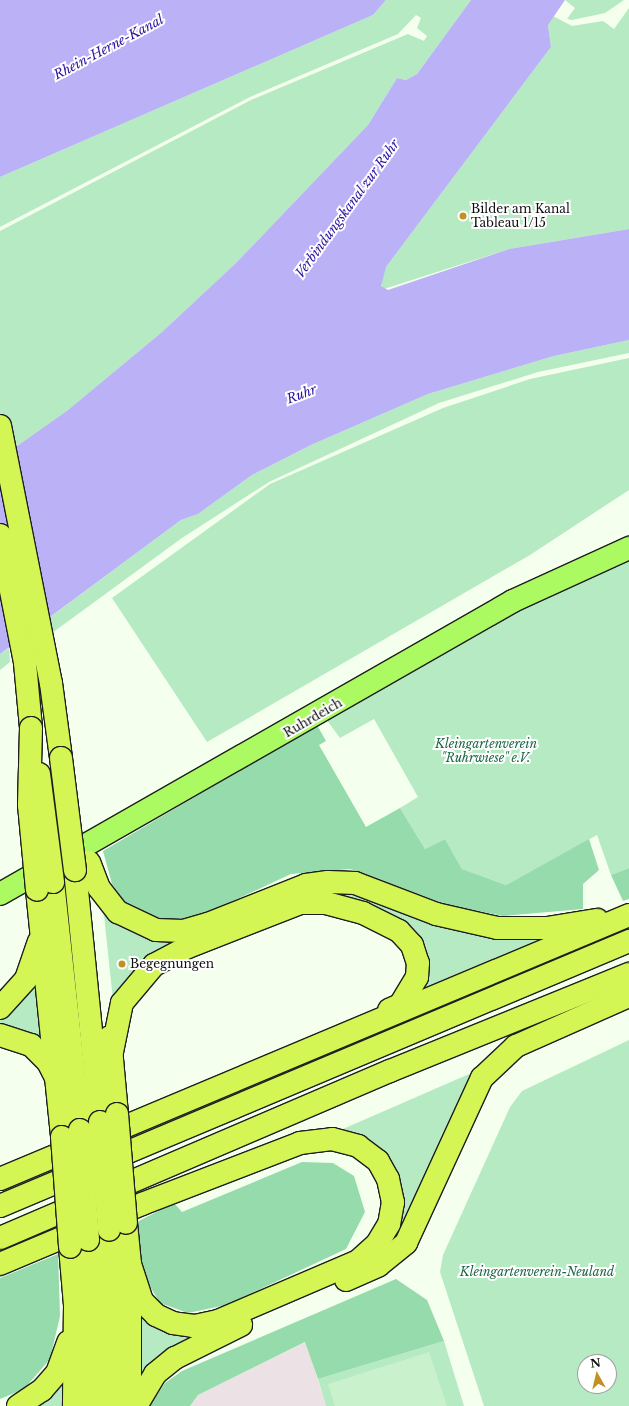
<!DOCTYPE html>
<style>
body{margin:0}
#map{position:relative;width:629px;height:1406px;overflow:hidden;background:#f5ffed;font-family:"Libre Baskerville",serif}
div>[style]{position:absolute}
.industrial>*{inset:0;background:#ece1e5}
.green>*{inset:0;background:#b6eac3}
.forest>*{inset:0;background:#95dbab}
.pitch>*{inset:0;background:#c8f1cc}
.water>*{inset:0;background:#bab1f7}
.roads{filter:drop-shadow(1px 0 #1e1e1e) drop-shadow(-1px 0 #1e1e1e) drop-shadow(0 1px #1e1e1e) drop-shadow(0 -1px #1e1e1e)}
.major>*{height:22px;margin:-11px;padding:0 11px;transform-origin:11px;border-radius:11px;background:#acfa61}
.highway>*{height:22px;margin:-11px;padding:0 11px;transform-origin:11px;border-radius:11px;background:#d3f654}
.bridges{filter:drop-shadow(1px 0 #1e1e1e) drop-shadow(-1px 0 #1e1e1e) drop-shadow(0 1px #1e1e1e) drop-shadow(0 -1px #1e1e1e)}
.highway-bridge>*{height:22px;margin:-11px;padding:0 11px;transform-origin:11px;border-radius:11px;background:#d3f654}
.dots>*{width:11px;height:11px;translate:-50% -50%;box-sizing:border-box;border:2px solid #fff;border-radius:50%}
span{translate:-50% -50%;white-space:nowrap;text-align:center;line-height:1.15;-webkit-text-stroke:4px #fff;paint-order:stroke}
.poi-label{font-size:12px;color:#0d0d0d}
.left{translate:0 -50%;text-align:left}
.street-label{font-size:12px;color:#0d0d0d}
.park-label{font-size:12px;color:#1c6645;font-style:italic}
.water-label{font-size:13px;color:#3014a1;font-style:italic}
.north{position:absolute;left:577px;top:1354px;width:40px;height:40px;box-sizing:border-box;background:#fff;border:1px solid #9e9e9e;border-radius:50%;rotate:352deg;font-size:11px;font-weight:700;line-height:16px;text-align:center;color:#0d0d0d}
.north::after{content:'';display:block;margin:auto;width:14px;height:18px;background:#bf9223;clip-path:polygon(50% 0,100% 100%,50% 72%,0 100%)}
</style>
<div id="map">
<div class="industrial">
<i style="clip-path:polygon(306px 1342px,326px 1406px,190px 1406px,198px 1395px)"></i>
</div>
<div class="green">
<i style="clip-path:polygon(386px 0,471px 0,417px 74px,406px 80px,397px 78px,368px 125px,236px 263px,162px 332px,68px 410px,0 458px,0 231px,251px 100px,408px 34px,424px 41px,427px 36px,417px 28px,421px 18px,416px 15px,398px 34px,250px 97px,0 227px,0 177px,373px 15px)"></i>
<i style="clip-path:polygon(565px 0,624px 0,605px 13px,572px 20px,567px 19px,575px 8px)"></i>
<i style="clip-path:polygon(629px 8px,629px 229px,509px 249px,384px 289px,379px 282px,386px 267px,551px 47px,548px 25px,553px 16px,572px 26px,603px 21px,614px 29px)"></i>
<i style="clip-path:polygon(629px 340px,629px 353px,538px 372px,439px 403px,269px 482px,182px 538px,52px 633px,49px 618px,181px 520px,198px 514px,252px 475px,311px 445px,428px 394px,554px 356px)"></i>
<i style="clip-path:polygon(629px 358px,629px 490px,530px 555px,207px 742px,112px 598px,270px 484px,443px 408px,530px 379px)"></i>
<i style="clip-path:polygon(629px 557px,629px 868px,611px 875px,597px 835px,506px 885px,462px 869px,445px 839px,425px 849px,400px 808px,418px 797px,374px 719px,340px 738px,326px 719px,514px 610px)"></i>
<i style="clip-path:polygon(9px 648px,10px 662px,0 670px,0 654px)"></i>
<i style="clip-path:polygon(341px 888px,562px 933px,424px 991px,430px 971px,426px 946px,400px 923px,313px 890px)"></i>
<i style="clip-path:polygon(103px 906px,185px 936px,113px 1000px)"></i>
<i style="clip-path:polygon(37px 973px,46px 1049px,0 1029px,0 1015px)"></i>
<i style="clip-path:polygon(evenodd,629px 1040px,629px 1406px,484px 1406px,440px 1272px,443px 1255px,510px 1107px,522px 1091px,629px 1040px,585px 1362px,609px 1362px,609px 1386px,585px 1386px,585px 1362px)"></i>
<i style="clip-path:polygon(476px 1071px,413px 1216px,390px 1245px,400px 1188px,336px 1132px)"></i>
<i style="clip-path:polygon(138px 1306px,202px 1331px,136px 1385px)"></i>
<i style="clip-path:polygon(444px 1341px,464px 1406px,326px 1406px,318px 1379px)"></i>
<i style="clip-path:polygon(65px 1372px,63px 1406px,32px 1406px)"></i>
</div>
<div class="forest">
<i style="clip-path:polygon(317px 725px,326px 741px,319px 745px,366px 827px,400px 808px,425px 849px,445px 839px,462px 869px,506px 885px,589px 839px,599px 870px,583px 884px,583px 909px,503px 916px,448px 905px,350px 869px,291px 874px,199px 917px,161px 922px,129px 908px,112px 884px,103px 851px)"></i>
<i style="clip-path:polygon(629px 868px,629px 899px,623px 901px,611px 875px)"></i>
<i style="clip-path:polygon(302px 1162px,333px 1163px,354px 1176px,365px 1212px,346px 1249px,226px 1305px,188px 1313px,160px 1303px,143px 1275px,137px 1222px,174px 1203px,182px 1212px)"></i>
<i style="clip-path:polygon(58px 1254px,60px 1316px,50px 1359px,24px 1389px,0 1399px,0 1278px)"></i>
<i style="clip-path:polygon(396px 1279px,427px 1300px,444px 1341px,318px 1379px,305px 1342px,198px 1395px,190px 1406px,150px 1406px,165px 1383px,182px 1371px)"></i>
</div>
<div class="pitch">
<i style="clip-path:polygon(429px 1352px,447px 1406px,335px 1406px,328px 1384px)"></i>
</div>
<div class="water">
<i style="clip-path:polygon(0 0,386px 0,373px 15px,0 177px)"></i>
<i style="clip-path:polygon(471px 0,565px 0,548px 25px,551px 47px,386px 267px,381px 286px,388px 290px,509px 249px,629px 229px,629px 340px,554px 356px,428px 394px,311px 445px,252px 475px,198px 514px,181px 520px,0 654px,0 458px,68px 410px,162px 332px,236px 263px,368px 125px,397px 78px,406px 80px,417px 74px)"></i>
</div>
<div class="roads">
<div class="major">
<i style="left:0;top:894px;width:591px;rotate:-29.73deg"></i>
<i style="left:513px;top:601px;width:128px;rotate:-24.6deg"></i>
</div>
<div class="highway">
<i style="left:0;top:426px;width:262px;rotate:78.8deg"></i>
<i style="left:51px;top:683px;width:76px;rotate:82.4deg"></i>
<i style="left:0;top:535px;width:130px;rotate:78.9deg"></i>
<i style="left:25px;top:663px;width:65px;rotate:84.7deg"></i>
<i style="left:89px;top:862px;width:28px;rotate:69deg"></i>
<i style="left:99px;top:888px;width:31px;rotate:52deg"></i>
<i style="left:118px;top:912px;width:42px;rotate:25.3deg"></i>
<i style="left:156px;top:930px;width:27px;rotate:2deg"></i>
<i style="left:183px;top:931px;width:26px;rotate:-16deg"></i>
<i style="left:208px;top:924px;width:105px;rotate:-21.7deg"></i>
<i style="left:306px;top:885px;width:22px;rotate:-8deg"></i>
<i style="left:328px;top:882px;width:27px;rotate:2deg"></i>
<i style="left:355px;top:883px;width:87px;rotate:20.9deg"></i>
<i style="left:436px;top:914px;width:63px;rotate:12.9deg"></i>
<i style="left:497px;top:928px;width:50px"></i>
<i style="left:547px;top:928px;width:51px;rotate:-9.1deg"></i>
<i style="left:75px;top:870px;width:253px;rotate:84.3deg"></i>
<i style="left:53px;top:882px;width:249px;rotate:83.8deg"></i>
<i style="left:37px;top:890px;width:248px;rotate:84.2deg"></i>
<i style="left:0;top:1008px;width:39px;rotate:-48deg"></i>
<i style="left:26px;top:979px;width:39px;rotate:-71deg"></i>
<i style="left:0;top:1035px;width:33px;rotate:18deg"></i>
<i style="left:31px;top:1045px;width:24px;rotate:45deg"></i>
<i style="left:48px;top:1062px;width:16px;rotate:63deg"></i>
<i style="left:110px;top:1037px;width:77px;rotate:84.8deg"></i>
<i style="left:112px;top:1052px;width:50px;rotate:-78.5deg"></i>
<i style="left:122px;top:1003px;width:50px;rotate:-49.9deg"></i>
<i style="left:154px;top:965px;width:38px;rotate:-28deg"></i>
<i style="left:188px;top:947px;width:120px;rotate:-21.4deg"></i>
<i style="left:300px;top:903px;width:26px"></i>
<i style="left:326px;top:903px;width:38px;rotate:15deg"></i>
<i style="left:363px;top:913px;width:40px;rotate:26.6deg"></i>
<i style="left:399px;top:931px;width:19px;rotate:47deg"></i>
<i style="left:412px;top:945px;width:19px;rotate:72deg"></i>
<i style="left:418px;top:963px;width:14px;rotate:94deg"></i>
<i style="left:417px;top:977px;width:33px;rotate:121deg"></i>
<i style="left:400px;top:1005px;width:12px;rotate:156deg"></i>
<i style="left:0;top:1179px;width:682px;rotate:-22.77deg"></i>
<i style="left:0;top:1206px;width:683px;rotate:-22.85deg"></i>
<i style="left:126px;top:1223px;width:41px;rotate:84.4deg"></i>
<i style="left:130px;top:1264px;width:142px;rotate:90deg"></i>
<i style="left:109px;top:1230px;width:176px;rotate:89.7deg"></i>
<i style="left:0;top:1238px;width:424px;rotate:-23.2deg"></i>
<i style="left:390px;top:1071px;width:258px;rotate:-22.1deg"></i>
<i style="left:88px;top:1240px;width:66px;rotate:85.7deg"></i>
<i style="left:93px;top:1306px;width:100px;rotate:91.1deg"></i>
<i style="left:70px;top:1247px;width:58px;rotate:85.1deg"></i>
<i style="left:75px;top:1305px;width:101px;rotate:90.6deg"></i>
<i style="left:0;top:1264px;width:154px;rotate:-22.9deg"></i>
<i style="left:142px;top:1204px;width:169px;rotate:-21.1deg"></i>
<i style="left:300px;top:1143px;width:32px;rotate:-7deg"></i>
<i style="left:332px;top:1139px;width:27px;rotate:15deg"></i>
<i style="left:358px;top:1146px;width:25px;rotate:37deg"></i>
<i style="left:378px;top:1161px;width:21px;rotate:61deg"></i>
<i style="left:388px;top:1179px;width:24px;rotate:78deg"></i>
<i style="left:393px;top:1202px;width:22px;rotate:100deg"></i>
<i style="left:389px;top:1224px;width:23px;rotate:121deg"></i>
<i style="left:377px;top:1244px;width:25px;rotate:138deg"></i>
<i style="left:358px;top:1261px;width:152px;rotate:156.8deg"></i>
<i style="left:218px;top:1321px;width:25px;rotate:168deg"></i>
<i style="left:194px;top:1326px;width:21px;rotate:-172deg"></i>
<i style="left:173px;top:1323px;width:19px;rotate:-155deg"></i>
<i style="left:156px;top:1315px;width:20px;rotate:-135deg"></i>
<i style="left:142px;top:1301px;width:39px;rotate:-108deg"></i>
<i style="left:346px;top:1280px;width:36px;rotate:-24deg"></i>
<i style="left:379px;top:1265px;width:35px;rotate:-39deg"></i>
<i style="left:406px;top:1243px;width:182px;rotate:-65.3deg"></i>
<i style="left:482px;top:1078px;width:47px;rotate:-43.3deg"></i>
<i style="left:516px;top:1046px;width:124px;rotate:-23.9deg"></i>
<i style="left:18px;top:1406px;width:29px;rotate:-34deg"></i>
<i style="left:42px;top:1390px;width:23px;rotate:-49deg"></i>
<i style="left:57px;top:1373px;width:33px;rotate:-70deg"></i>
<i style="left:136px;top:1406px;width:37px;rotate:-59deg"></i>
<i style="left:155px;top:1374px;width:26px;rotate:-39deg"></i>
<i style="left:175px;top:1358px;width:74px;rotate:-26.6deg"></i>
</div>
</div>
<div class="bridges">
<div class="highway-bridge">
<i style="left:31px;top:728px;width:77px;rotate:91.5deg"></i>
<i style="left:29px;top:805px;width:85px;rotate:84.6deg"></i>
<i style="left:61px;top:758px;width:113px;rotate:82.9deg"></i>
<i style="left:39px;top:774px;width:109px;rotate:82.6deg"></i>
<i style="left:117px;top:1114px;width:109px;rotate:85.3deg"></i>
<i style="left:100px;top:1122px;width:108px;rotate:85.2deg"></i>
<i style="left:80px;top:1130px;width:110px;rotate:85.8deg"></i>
<i style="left:62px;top:1137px;width:110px;rotate:85.8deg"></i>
</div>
</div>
<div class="dots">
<i style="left:463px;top:216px;background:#bf9223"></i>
<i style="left:122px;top:964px;background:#bf9223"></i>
</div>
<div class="poi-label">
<span class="left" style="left:471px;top:216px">Bilder am Kanal<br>Tableau 1/15</span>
<span class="left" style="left:130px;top:964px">Begegnungen</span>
</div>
<div class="street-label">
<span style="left:313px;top:718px;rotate:-30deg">Ruhrdeich</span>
</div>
<div class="park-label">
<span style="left:486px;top:751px">Kleingartenverein<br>"Ruhrwiese" e.V.</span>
<span style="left:537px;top:1272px">Kleingartenverein-Neuland</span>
</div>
<div class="water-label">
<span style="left:109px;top:48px;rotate:-28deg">Rhein-Herne-Kanal</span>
<span style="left:348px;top:209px;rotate:-54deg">Verbindungskanal zur Ruhr</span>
<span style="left:302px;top:395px;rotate:-21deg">Ruhr</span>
</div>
<div class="north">N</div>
</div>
